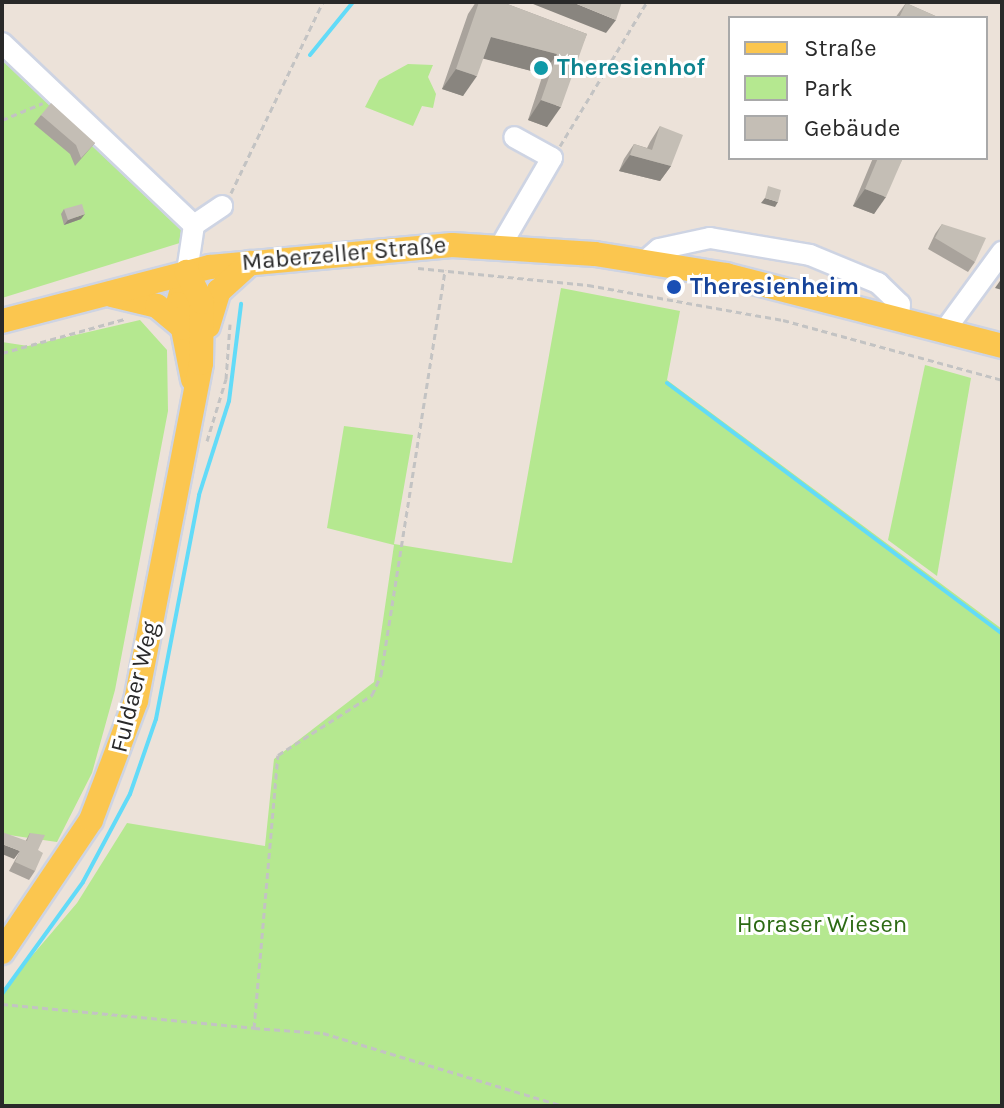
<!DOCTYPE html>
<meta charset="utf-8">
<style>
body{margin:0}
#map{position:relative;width:1004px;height:1108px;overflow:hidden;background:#ece2d9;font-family:Karla,sans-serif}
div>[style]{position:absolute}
.green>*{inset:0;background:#b5e890}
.stream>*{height:4px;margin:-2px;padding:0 2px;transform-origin:2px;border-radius:2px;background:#62dbf8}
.path>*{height:3px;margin-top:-1.5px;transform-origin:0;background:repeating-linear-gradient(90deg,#c3c3c3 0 6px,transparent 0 10px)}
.roads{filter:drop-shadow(2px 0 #ced4e3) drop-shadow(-2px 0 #ced4e3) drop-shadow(0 2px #ced4e3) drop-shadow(0 -2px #ced4e3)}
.minor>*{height:20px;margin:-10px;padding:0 10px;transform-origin:10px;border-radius:10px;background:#fff}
.major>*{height:24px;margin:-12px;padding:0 12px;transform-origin:12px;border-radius:12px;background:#fbc64f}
.wall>*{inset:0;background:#a9a39c}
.shaded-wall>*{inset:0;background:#89857f}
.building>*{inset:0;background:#c4beb5}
.dots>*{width:22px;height:22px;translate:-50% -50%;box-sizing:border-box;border:4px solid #fff;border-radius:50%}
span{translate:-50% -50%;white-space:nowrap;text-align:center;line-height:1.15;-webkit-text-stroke:6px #fff;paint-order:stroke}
.culture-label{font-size:24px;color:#0d838f;font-weight:700}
.left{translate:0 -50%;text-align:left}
.street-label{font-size:24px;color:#292929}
.transit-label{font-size:24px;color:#164399;font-weight:700}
.park-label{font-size:24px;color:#2c6a14}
.frame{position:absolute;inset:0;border:4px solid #292929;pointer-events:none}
.legend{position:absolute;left:728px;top:16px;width:260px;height:144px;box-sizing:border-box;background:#fff;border:2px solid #a9a9a9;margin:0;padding:10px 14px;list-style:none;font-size:24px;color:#292929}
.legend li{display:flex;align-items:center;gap:16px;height:40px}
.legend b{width:40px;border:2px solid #a9a9a9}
</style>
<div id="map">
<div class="green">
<i style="clip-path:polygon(2px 53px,180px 217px,183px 242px,2px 298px)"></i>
<i style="clip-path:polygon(408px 64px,433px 65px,428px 77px,436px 94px,433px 108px,422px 106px,413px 126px,365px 107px,379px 80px)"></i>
<i style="clip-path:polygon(561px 288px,680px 311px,667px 380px,1002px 629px,1002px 1106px,2px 1106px,2px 991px,77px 903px,127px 823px,265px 846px,274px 759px,374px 682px,394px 545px,327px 528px,344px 426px,413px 435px,394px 544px,512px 563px)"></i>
<i style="clip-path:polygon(140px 320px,167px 350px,168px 411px,115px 690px,92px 773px,57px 842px,2px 834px,2px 342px,28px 346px)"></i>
<i style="clip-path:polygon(925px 365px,971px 378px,937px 576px,888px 540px)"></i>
</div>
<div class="stream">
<i style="left:310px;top:55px;width:68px;rotate:-50.9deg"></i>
<i style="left:667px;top:383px;width:419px;rotate:36.8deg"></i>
<i style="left:2px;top:994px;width:138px;rotate:-54.1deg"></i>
<i style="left:83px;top:882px;width:100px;rotate:-61.9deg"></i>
<i style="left:130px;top:794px;width:79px;rotate:-70.9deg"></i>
<i style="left:156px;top:719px;width:228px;rotate:-79.1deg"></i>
<i style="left:199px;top:495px;width:99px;rotate:-72.3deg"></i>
<i style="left:229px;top:401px;width:98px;rotate:-82.9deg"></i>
</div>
<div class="path">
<i style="left:2px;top:120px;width:44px;rotate:-22.5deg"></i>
<i style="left:560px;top:146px;width:168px;rotate:-58.9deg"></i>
<i style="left:231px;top:193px;width:212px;rotate:-64.3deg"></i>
<i style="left:418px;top:268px;width:171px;rotate:5.7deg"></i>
<i style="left:588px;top:285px;width:198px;rotate:10.2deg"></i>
<i style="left:783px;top:320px;width:227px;rotate:15.3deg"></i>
<i style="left:2px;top:353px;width:128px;rotate:-15.5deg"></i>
<i style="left:207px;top:441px;width:65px;rotate:-73deg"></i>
<i style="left:226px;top:379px;width:55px;rotate:-85.8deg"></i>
<i style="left:2px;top:1004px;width:253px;rotate:5.4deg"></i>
<i style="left:254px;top:1028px;width:274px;rotate:-85deg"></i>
<i style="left:278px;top:755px;width:112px;rotate:-32.6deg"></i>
<i style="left:372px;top:695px;width:22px;rotate:-66deg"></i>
<i style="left:381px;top:675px;width:410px;rotate:-81deg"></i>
<i style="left:254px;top:1028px;width:69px;rotate:4.1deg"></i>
<i style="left:323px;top:1033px;width:251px;rotate:16.9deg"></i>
</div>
<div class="roads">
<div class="minor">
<i style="left:2px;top:43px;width:265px;rotate:43.5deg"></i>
<i style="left:194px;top:225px;width:48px;rotate:98.5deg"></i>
<i style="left:194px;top:225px;width:34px;rotate:-34deg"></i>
<i style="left:500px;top:247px;width:103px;rotate:-59.7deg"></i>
<i style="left:552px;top:158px;width:43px;rotate:-151.1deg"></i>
<i style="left:645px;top:261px;width:18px;rotate:-41deg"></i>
<i style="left:659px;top:249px;width:52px;rotate:-12.2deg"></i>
<i style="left:710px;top:238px;width:101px;rotate:9.6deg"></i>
<i style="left:810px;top:255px;width:74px;rotate:22.4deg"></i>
<i style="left:878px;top:283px;width:30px;rotate:44deg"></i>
<i style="left:900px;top:304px;width:13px;rotate:94deg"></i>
<i style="left:945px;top:330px;width:97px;rotate:-53.8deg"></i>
</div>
<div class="major">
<i style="left:187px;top:272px;width:33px;rotate:106deg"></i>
<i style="left:178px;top:304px;width:77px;rotate:78.8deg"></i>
<i style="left:112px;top:295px;width:46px;rotate:13.7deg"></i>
<i style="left:157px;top:306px;width:34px;rotate:40deg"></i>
<i style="left:2px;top:321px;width:215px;rotate:-14.6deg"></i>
<i style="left:210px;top:267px;width:243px;rotate:-5.2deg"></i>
<i style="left:452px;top:245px;width:143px;rotate:3.6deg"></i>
<i style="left:595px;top:254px;width:133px;rotate:9.1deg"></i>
<i style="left:726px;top:275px;width:285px;rotate:14.4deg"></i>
<i style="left:208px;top:326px;width:37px;rotate:-73deg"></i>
<i style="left:219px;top:291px;width:42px;rotate:-42.1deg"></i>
<i style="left:2px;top:952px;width:159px;rotate:-56deg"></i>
<i style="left:91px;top:820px;width:127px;rotate:-69.3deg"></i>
<i style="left:136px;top:701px;width:344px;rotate:-79.1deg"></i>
<i style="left:201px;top:363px;width:61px;rotate:-89.1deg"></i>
<i style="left:202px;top:302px;width:34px;rotate:-117deg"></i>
</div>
</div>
<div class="wall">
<i style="clip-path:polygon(476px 2px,502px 2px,587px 34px,547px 127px,528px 120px,543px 74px,483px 58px,463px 96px,442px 89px,468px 14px)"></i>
<i style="clip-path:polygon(906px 3px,940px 18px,895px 18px)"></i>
<i style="clip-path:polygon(41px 115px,95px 143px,75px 166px,70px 154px,34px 124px)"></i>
<i style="clip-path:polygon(660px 126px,671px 166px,660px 181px,619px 171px,624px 159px,634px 144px,647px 148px,650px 142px)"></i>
<i style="clip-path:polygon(873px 158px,903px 158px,874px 214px,853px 206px)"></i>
<i style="clip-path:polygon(64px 209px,81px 219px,64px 225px,61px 214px)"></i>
<i style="clip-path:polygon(942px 224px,975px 262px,968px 272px,928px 249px,935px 234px)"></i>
<i style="clip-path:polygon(30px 833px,38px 850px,35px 871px,29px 880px,9px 871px)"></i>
</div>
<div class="shaded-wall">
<i style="clip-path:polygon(528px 2px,572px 2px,616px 20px,606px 33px)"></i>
<i style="clip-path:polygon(491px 37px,557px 54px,543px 74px,477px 57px)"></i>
<i style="clip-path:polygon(456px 69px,477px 76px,463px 96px,442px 89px)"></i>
<i style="clip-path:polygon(541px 100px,561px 107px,547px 127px,528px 120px)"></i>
<i style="clip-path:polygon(630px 155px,671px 166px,660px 181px,619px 171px)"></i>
<i style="clip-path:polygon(865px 189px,886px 197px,874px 214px,853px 206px)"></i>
<i style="clip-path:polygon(765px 198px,778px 202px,775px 207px,761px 203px)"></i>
<i style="clip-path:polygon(85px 214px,81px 219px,64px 225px,68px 220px)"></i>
<i style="clip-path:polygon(1002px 278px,1002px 290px,995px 288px)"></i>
<i style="clip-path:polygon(2px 844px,20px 851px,14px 859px,2px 854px)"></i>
</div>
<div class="building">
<i style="clip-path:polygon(479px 2px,502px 2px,587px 34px,561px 107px,541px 100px,557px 54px,491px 37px,477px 76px,456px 69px)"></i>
<i style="clip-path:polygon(572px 2px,622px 2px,616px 20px)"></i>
<i style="clip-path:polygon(906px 3px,940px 18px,899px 18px)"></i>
<i style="clip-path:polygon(51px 103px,95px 143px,81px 158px,76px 145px,41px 115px)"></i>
<i style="clip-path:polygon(660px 126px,683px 135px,671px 166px,630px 155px,634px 144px,652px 150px)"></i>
<i style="clip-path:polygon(878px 158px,903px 158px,886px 197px,865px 189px)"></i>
<i style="clip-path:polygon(768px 186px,781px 190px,778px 202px,765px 198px)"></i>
<i style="clip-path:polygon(82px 204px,85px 214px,68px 220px,64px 209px)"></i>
<i style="clip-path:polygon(942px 224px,986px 238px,975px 262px,935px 238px)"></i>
<i style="clip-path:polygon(2px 832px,27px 841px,30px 833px,45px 835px,38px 850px,43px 853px,35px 871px,15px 862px,20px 851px,2px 844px)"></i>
</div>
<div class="dots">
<i style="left:541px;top:68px;background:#0f9aa8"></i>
<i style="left:674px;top:287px;background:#1a4fb4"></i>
</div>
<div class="culture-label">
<span class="left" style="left:557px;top:68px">Theresienhof</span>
</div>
<div class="street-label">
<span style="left:344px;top:254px;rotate:-5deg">Maberzeller Straße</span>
<span style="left:135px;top:687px;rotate:-76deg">Fuldaer Weg</span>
</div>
<div class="transit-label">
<span class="left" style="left:690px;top:287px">Theresienheim</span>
</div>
<div class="park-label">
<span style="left:822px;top:925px">Horaser Wiesen</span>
</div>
<div class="frame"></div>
<ul class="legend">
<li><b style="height:10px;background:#fbc64f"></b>Straße</li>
<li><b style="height:22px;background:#b5e890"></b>Park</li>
<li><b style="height:22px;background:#c4beb5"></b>Gebäude</li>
</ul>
</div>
